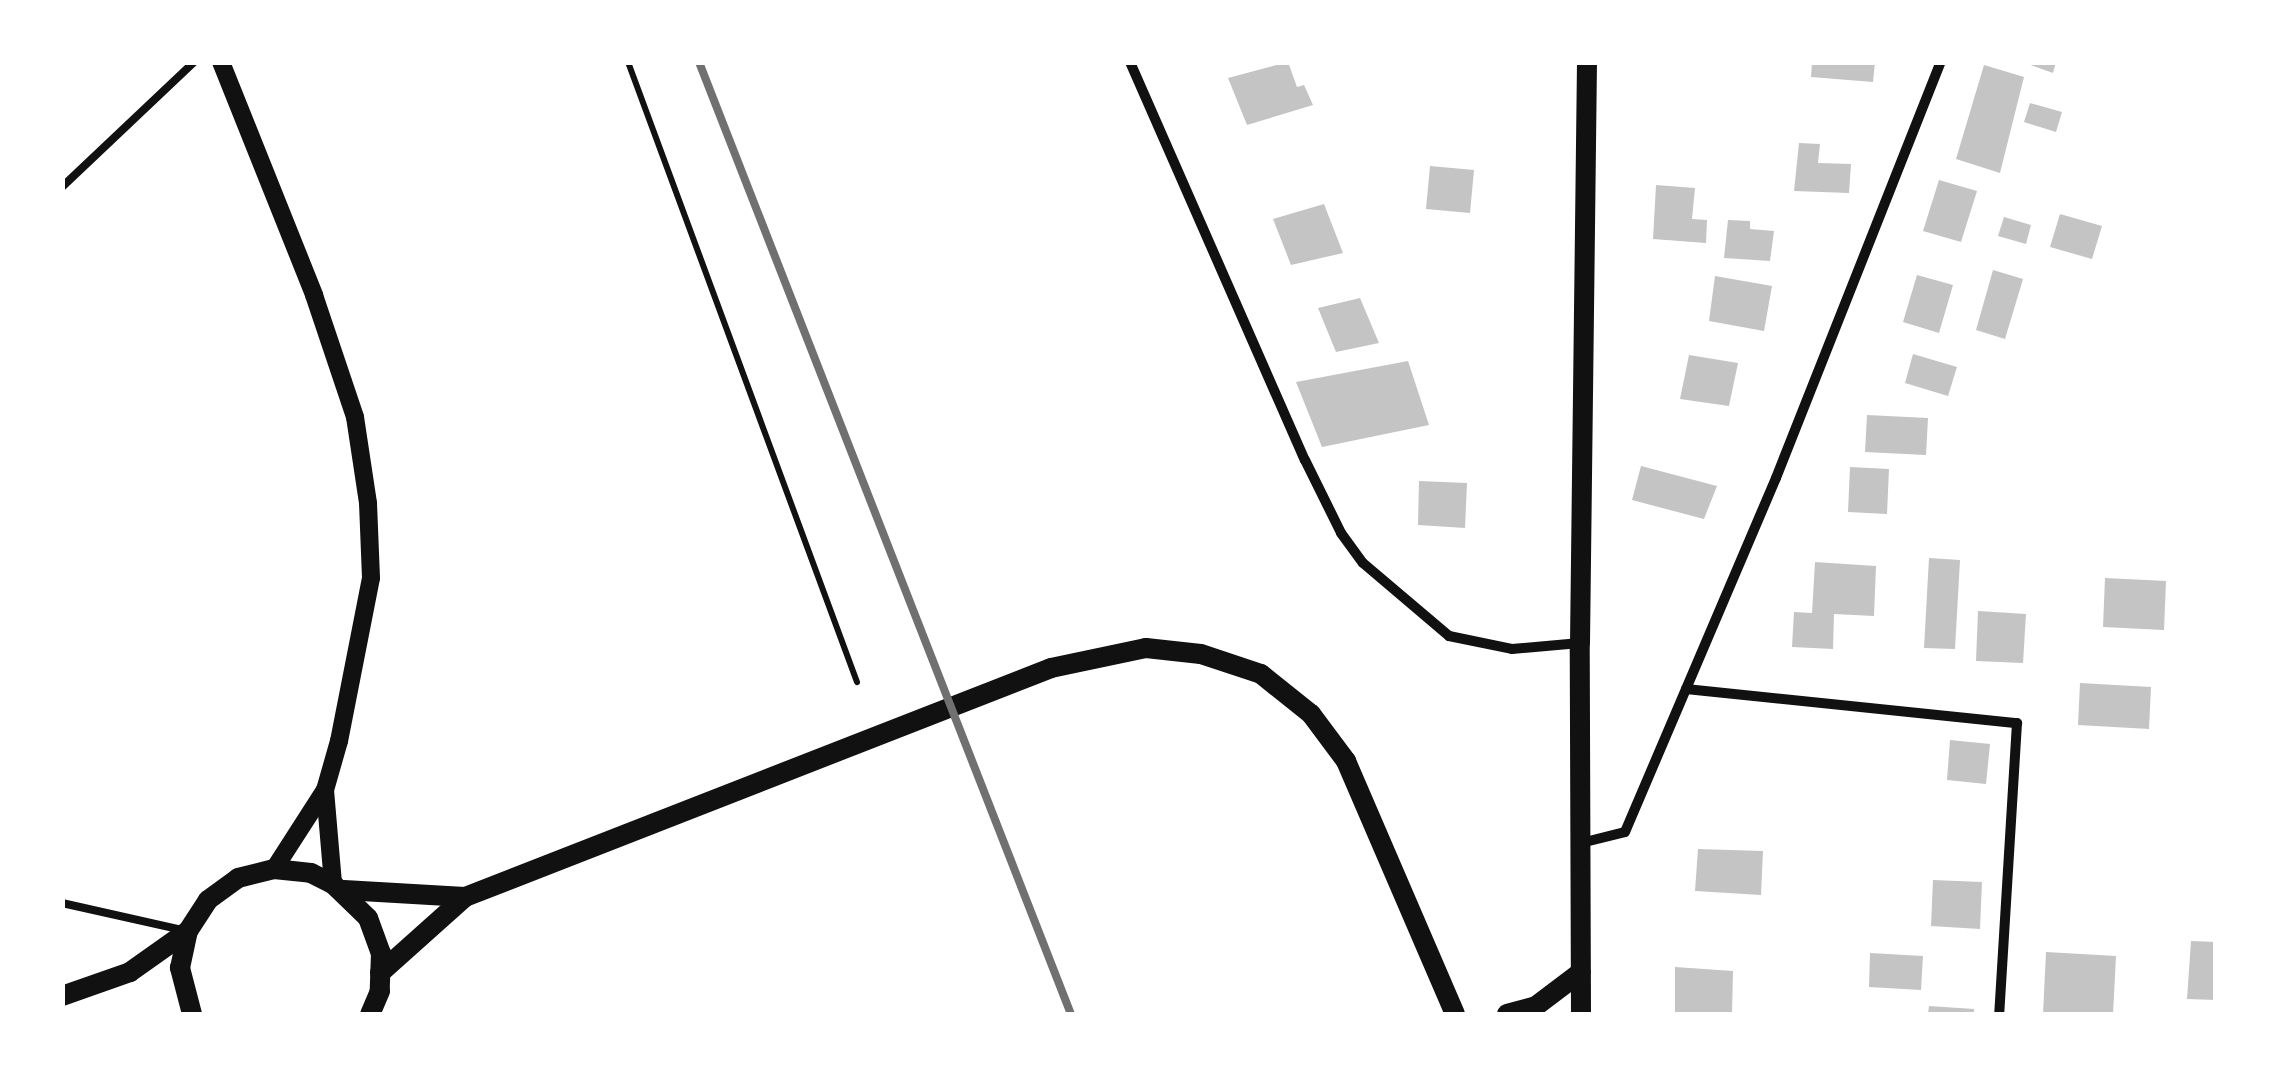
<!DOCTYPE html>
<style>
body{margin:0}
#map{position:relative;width:2278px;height:1077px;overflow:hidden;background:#fff;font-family:"PT Serif",serif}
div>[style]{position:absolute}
.building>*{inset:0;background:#c4c4c4}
.path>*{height:6px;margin:-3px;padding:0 3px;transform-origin:3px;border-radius:3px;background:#111}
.service>*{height:8px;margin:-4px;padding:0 4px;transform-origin:4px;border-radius:4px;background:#111}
.minor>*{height:10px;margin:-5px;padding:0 5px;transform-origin:5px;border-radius:5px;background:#111}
.tertiary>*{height:18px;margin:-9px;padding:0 9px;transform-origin:9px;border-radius:9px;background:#111}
.secondary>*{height:20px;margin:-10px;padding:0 10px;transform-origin:10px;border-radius:10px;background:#111}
.rail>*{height:8px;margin:-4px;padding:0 4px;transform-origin:4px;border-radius:4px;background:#707070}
span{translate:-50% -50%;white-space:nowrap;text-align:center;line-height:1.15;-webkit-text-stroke:10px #fff;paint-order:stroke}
.frame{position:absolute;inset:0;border:65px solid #fff;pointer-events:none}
</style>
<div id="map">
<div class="building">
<i style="clip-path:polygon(1288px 62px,1297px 87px,1304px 85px,1313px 105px,1247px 125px,1228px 78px)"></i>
<i style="clip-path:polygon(1812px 62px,1875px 62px,1873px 82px,1811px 77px)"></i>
<i style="clip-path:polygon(2022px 62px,2056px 62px,2053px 73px)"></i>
<i style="clip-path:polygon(1984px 65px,2024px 77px,2000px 173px,1956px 159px)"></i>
<i style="clip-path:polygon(2030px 103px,2062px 112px,2056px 132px,2024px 122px)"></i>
<i style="clip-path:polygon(1799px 143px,1820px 144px,1818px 163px,1851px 164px,1849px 193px,1794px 191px)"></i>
<i style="clip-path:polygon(1430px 166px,1474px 170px,1470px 213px,1426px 209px)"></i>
<i style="clip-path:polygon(1939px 180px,1977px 191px,1961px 242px,1923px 231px)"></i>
<i style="clip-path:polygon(1656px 185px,1695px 188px,1692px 219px,1707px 220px,1706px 243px,1653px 239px)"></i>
<i style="clip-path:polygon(1324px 204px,1343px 253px,1291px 265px,1273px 219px)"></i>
<i style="clip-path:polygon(2060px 214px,2102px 226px,2092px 259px,2050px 247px)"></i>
<i style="clip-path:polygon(2004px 217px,2031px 225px,2026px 244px,1998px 236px)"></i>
<i style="clip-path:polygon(1728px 220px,1750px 221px,1750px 229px,1774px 231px,1770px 261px,1724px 258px)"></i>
<i style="clip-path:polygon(1993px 270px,2023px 279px,2005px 339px,1976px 330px)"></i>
<i style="clip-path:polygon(1917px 275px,1953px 285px,1939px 333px,1903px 322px)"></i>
<i style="clip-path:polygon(1715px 276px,1772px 286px,1764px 331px,1709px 321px)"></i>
<i style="clip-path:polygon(1360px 298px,1379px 343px,1336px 352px,1318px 308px)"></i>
<i style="clip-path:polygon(1913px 354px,1957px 367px,1948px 396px,1905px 383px)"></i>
<i style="clip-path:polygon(1689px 355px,1738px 363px,1729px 406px,1680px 399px)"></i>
<i style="clip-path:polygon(1408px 361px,1429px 425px,1322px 447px,1296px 382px)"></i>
<i style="clip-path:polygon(1867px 415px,1928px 418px,1926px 455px,1865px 452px)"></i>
<i style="clip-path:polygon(1641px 466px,1717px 486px,1704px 519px,1632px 500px)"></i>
<i style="clip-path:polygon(1850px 467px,1889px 469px,1887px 514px,1848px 512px)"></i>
<i style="clip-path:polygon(1419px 481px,1467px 483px,1465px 528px,1418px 525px)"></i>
<i style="clip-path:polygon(1929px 558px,1960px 560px,1955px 649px,1924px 648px)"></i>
<i style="clip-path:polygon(1815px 562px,1876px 566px,1874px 616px,1834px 614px,1833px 649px,1792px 647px,1794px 612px,1812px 613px)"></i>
<i style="clip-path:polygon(2105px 578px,2166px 581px,2164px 630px,2103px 627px)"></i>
<i style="clip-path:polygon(1978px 611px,2026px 614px,2023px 663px,1976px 661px)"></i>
<i style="clip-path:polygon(2080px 683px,2151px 687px,2149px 729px,2078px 725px)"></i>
<i style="clip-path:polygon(1950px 740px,1990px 744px,1986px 784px,1947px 780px)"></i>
<i style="clip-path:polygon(1698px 849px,1763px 851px,1761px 895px,1695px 891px)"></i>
<i style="clip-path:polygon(1933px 880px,1982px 882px,1980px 929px,1931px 926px)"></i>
<i style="clip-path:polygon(2191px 941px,2216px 942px,2216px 1000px,2187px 999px)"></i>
<i style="clip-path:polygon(2046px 952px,2116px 956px,2113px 1014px,2043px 1014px)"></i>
<i style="clip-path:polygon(1870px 953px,1923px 956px,1921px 990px,1869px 987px)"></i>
<i style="clip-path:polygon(1675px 967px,1733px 971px,1732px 1014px,1675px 1014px)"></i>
<i style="clip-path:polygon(1929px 1006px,1974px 1009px,1974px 1014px,1928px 1014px)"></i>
</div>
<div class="path">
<i style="left:628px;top:62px;width:661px;rotate:69.73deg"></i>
</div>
<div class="service">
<i style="left:62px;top:187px;width:182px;rotate:-43.4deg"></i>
<i style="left:62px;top:903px;width:124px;rotate:12.6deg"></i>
</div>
<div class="minor">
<i style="left:1130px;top:62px;width:435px;rotate:66.3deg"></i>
<i style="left:1305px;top:460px;width:81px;rotate:63.7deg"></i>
<i style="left:1341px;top:533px;width:37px;rotate:54deg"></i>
<i style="left:1363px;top:563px;width:113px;rotate:40.3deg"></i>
<i style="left:1449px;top:636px;width:64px;rotate:11.7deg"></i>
<i style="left:1512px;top:649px;width:68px;rotate:-5deg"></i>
<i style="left:1686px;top:689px;width:333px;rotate:5.9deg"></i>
<i style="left:2017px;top:723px;width:292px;rotate:93.5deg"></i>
<i style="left:1581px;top:843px;width:45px;rotate:-14deg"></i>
<i style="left:1625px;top:832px;width:385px;rotate:-66.9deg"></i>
<i style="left:1776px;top:478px;width:448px;rotate:-68.4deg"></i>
</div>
<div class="tertiary">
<i style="left:221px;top:62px;width:251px;rotate:68.2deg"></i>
<i style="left:314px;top:295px;width:129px;rotate:71.4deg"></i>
<i style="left:355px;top:417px;width:87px;rotate:81.4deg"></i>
<i style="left:368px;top:503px;width:75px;rotate:87.7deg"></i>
<i style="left:371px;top:578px;width:166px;rotate:101.1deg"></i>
<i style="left:339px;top:741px;width:51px;rotate:105.9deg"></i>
<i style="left:325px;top:790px;width:94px;rotate:122.8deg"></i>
<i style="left:325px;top:790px;width:94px;rotate:85.1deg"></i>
</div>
<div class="secondary">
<i style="left:344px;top:890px;width:121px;rotate:3.3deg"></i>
<i style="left:380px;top:973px;width:114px;rotate:-41.8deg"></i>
<i style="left:465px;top:897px;width:629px;rotate:-21.34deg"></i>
<i style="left:1051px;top:668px;width:97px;rotate:-11.9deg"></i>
<i style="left:1146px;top:648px;width:55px;rotate:6.2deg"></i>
<i style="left:1201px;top:654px;width:63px;rotate:18.4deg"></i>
<i style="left:1261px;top:674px;width:64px;rotate:38.7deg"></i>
<i style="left:1311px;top:714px;width:59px;rotate:53.3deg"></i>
<i style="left:1346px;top:761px;width:275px;rotate:66.7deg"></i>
<i style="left:62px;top:996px;width:72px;rotate:-19.4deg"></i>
<i style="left:130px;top:972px;width:71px;rotate:-35.3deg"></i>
<i style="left:192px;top:1014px;width:48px;rotate:-104.6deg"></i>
<i style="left:180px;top:968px;width:38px;rotate:-78deg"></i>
<i style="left:188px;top:931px;width:37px;rotate:-57deg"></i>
<i style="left:208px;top:900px;width:37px;rotate:-36deg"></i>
<i style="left:238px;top:878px;width:37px;rotate:-14deg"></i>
<i style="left:274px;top:869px;width:37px;rotate:6deg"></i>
<i style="left:311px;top:873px;width:25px;rotate:27deg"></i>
<i style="left:333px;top:884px;width:49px;rotate:44.2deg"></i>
<i style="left:368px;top:918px;width:37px;rotate:70deg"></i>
<i style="left:381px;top:953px;width:38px;rotate:92deg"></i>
<i style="left:380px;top:991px;width:25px;rotate:113deg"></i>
<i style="left:1507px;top:1014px;width:30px;rotate:-15deg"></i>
<i style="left:1536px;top:1006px;width:56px;rotate:-37.1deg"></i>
<i style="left:1581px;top:1014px;width:371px;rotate:-90.2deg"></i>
<i style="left:1580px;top:643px;width:581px;rotate:-89.31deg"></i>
</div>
<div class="rail">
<i style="left:699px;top:62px;width:1022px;rotate:68.66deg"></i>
</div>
<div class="frame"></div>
</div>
